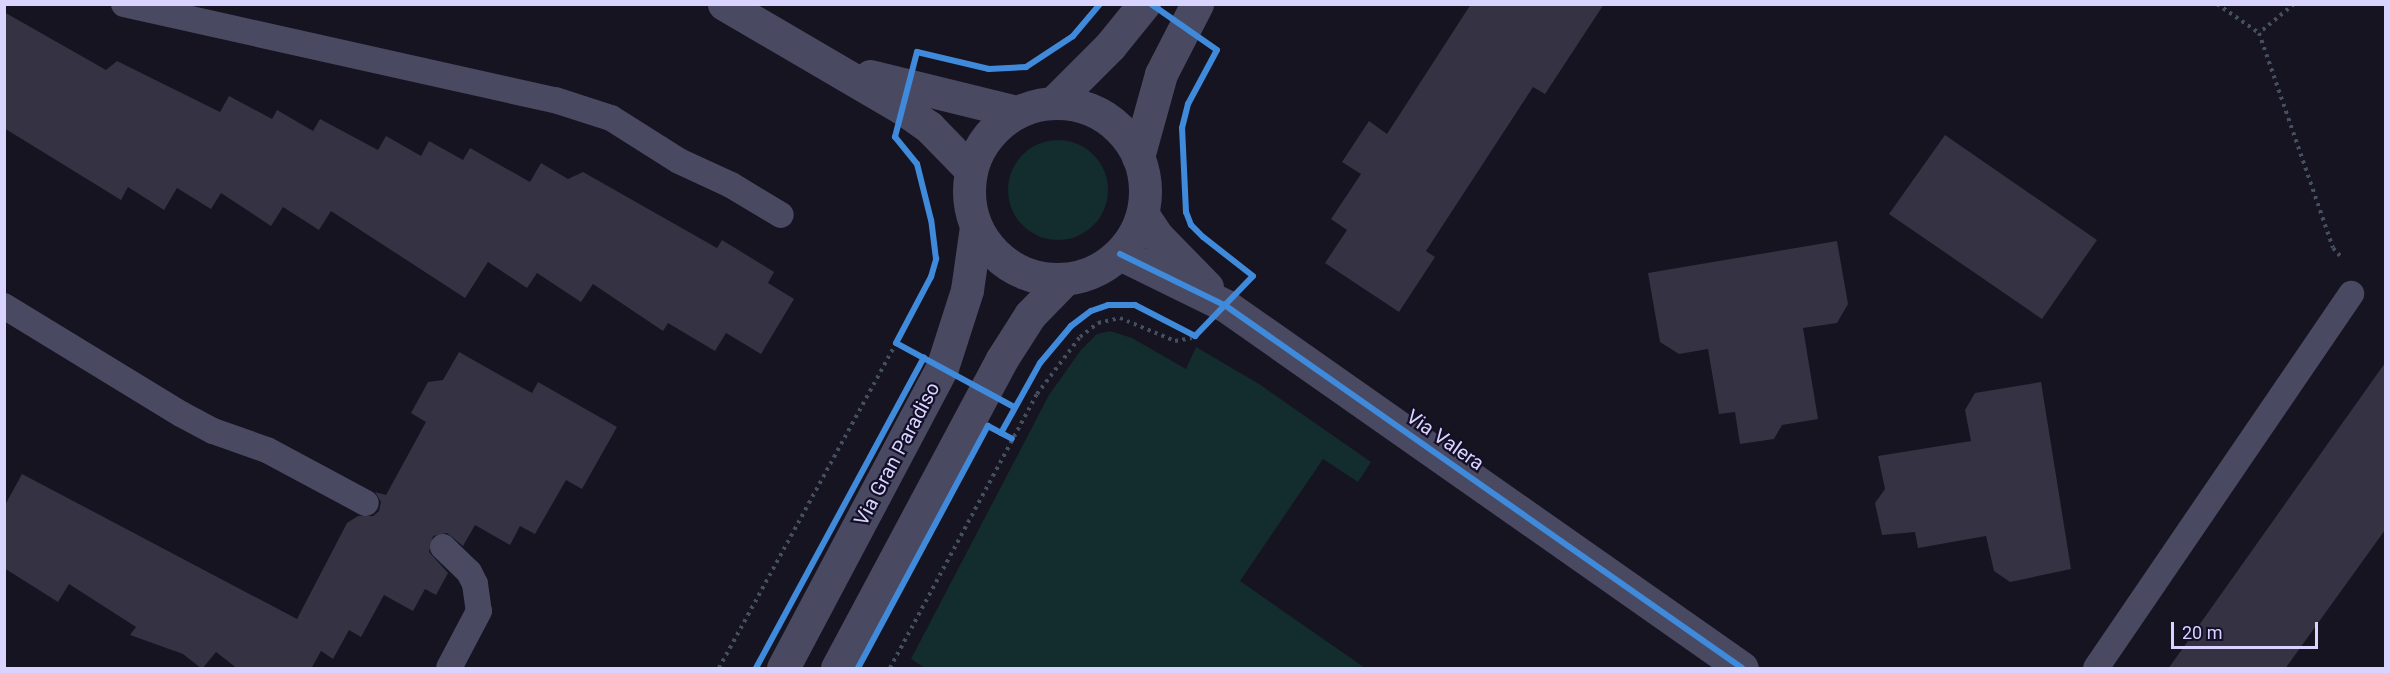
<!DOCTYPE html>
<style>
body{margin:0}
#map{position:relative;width:2390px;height:673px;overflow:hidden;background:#161421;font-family:Roboto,sans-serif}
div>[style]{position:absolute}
.green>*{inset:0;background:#132c2d}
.round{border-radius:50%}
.building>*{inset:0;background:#343243}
.path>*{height:4px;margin-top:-2px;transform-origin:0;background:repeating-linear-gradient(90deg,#44505f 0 3px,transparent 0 7.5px)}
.lane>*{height:26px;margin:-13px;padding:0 13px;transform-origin:13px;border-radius:13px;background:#4a4962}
.street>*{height:33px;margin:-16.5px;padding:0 16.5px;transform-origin:16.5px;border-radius:16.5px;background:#4a4962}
.street>.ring{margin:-16.5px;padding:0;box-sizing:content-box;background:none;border:33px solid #4a4962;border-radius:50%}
.cycleway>*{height:6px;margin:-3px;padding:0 3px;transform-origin:3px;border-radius:3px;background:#408adc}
span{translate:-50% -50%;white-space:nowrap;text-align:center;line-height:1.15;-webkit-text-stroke:4.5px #130f26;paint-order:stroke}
.street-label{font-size:20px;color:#d9d4ff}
.frame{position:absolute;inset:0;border:6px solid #d9d4ff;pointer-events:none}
.scale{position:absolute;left:2171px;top:622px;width:147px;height:27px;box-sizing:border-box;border:3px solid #d9d4ff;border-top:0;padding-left:8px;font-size:18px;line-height:21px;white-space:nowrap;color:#d9d4ff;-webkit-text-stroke:4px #130f26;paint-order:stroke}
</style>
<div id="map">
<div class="green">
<i class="round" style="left:1008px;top:140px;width:100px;height:100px"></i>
<i style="clip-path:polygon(1110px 331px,1132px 338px,1186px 369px,1196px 347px,1259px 384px,1371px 462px,1358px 482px,1323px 459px,1240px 581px,1365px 668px,925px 668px,911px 659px,1049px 395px,1081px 350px,1097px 334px)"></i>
</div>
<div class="building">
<i style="clip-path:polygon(1471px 4px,1604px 4px,1545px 94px,1533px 87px,1426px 251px,1435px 257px,1399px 312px,1325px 263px,1347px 230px,1331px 219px,1361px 174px,1342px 162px,1369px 121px,1387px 134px)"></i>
<i style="clip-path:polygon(4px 12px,106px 70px,117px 61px,220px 112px,229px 96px,272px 119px,277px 110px,313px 131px,320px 119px,378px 150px,386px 136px,421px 156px,429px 141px,463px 160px,470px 148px,530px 182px,541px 163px,568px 179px,583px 172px,717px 248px,722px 240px,774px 272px,768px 283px,794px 299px,761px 354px,726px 333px,715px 351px,668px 323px,663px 331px,593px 284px,581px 302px,537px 273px,527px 288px,488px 262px,465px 298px,331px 211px,319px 230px,283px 207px,271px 226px,221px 193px,211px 209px,177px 188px,164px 210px,128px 187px,121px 200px,4px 128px)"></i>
<i style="clip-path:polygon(1945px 135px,2097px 240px,2042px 319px,1889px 214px)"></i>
<i style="clip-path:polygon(1837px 241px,1848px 304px,1837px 323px,1803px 328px,1818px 419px,1782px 425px,1774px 439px,1740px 444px,1735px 412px,1719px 414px,1708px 349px,1679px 354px,1660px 342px,1648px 273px)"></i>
<i style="clip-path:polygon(459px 352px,532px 393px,538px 382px,617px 427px,582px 489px,566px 480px,535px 534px,520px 526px,510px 545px,475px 525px,463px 546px,447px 533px,433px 536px,429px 552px,448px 573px,436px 595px,425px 589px,413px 611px,384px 595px,361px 637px,349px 630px,333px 659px,321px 651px,311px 669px,238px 669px,216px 652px,202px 669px,183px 654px,130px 635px,136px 627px,69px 584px,58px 602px,4px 568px,4px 507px,22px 474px,297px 619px,347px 523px,358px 516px,373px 516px,379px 511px,381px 502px,375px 492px,386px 495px,426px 422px,411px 413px,428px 382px,443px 380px)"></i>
<i style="clip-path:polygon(2385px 363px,2385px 530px,2285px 669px,2168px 669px)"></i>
<i style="clip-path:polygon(2041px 382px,2071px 569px,2010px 582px,1994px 571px,1986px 536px,1918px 548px,1915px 532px,1882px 535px,1875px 503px,1885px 489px,1878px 456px,1971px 441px,1965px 410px,1975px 393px)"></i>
</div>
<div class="path">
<i style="left:2217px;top:4px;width:51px;rotate:34.6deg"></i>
<i style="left:2294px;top:4px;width:45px;rotate:140.4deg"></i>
<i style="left:2259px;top:33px;width:227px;rotate:71deg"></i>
<i style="left:2333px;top:248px;width:12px;rotate:48deg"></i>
<i style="left:719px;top:668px;width:370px;rotate:-61.4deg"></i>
<i style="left:890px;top:668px;width:311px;rotate:-61.8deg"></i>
<i style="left:1037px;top:394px;width:71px;rotate:-53deg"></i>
<i style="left:1080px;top:337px;width:23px;rotate:-38deg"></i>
<i style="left:1098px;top:323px;width:23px;rotate:-13deg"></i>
<i style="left:1120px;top:318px;width:60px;rotate:22.7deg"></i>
<i style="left:1175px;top:341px;width:17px;rotate:-10deg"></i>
</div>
<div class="lane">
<i style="left:124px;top:4px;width:442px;rotate:12.6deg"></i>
<i style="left:555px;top:100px;width:59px;rotate:17.8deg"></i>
<i style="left:611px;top:118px;width:80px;rotate:32.3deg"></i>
<i style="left:679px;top:161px;width:57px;rotate:24.8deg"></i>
<i style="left:731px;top:185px;width:58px;rotate:31deg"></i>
<i style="left:4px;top:306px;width:207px;rotate:31.4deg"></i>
<i style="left:181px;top:414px;width:36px;rotate:28deg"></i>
<i style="left:213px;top:431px;width:57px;rotate:19.4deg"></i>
<i style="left:267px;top:450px;width:112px;rotate:28.2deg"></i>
<i style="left:443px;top:547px;width:36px;rotate:44deg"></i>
<i style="left:469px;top:572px;width:13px;rotate:63deg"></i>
<i style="left:475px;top:584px;width:27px;rotate:82deg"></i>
<i style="left:479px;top:611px;width:64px;rotate:117.8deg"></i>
<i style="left:2096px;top:668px;width:453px;rotate:-55.7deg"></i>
</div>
<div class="street">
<i style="left:724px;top:4px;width:206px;rotate:30.3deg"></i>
<i style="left:902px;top:108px;width:33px;rotate:35deg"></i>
<i style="left:929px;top:127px;width:59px;rotate:45.7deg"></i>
<i style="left:870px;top:76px;width:151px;rotate:13.8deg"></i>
<i class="ring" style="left:969px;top:103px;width:143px;height:143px"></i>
<i style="left:1053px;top:103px;width:81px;rotate:-45deg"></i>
<i style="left:1110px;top:46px;width:54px;rotate:-51deg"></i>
<i style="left:1138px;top:157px;width:86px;rotate:-74.5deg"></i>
<i style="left:1161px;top:74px;width:79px;rotate:-62.8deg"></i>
<i style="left:1143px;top:215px;width:27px;rotate:56deg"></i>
<i style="left:1158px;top:237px;width:70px;rotate:45.6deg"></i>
<i style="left:1120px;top:254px;width:118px;rotate:26.1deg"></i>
<i style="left:1226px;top:306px;width:630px;rotate:35.05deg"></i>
<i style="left:783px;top:668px;width:340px;rotate:-62.1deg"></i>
<i style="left:942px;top:368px;width:82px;rotate:-72.2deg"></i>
<i style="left:967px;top:290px;width:64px;rotate:-81.9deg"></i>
<i style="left:837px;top:668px;width:350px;rotate:-61.9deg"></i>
<i style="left:1002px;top:359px;width:52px;rotate:-57.5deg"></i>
<i style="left:1030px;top:315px;width:50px;rotate:-45.8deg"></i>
</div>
<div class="cycleway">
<i style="left:1120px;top:254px;width:118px;rotate:26.1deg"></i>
<i style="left:1226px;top:306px;width:630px;rotate:35.05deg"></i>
<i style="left:1014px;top:407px;width:134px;rotate:-151.5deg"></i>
<i style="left:896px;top:343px;width:75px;rotate:-62.1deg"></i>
<i style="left:931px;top:277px;width:19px;rotate:-74deg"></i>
<i style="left:936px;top:259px;width:39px;rotate:-97deg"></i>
<i style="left:931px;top:220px;width:58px;rotate:-104deg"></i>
<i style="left:917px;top:164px;width:35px;rotate:-129deg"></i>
<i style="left:895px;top:137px;width:88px;rotate:-75.5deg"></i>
<i style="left:917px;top:52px;width:74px;rotate:13.3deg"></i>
<i style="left:989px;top:69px;width:37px;rotate:-3deg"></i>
<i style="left:1026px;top:67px;width:56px;rotate:-33.4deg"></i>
<i style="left:1073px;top:36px;width:42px;rotate:-49.8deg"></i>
<i style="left:1001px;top:433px;width:80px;rotate:-60.9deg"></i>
<i style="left:1040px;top:363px;width:48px;rotate:-50deg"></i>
<i style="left:1071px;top:326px;width:25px;rotate:-37deg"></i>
<i style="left:1091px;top:311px;width:18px;rotate:-19deg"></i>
<i style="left:1108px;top:305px;width:27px"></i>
<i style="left:1135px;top:305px;width:68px;rotate:27.3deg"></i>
<i style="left:1195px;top:336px;width:83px;rotate:-46deg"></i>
<i style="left:1253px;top:276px;width:63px;rotate:-142deg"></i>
<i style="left:1203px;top:237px;width:17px;rotate:-135deg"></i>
<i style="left:1191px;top:225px;width:14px;rotate:-111deg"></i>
<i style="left:1186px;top:212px;width:84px;rotate:-92.7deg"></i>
<i style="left:1182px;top:128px;width:25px;rotate:-76deg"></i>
<i style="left:1188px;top:104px;width:61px;rotate:-61.8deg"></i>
<i style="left:1217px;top:50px;width:80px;rotate:-145.1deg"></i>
<i style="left:756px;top:668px;width:353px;rotate:-61.6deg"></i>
<i style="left:858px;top:668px;width:275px;rotate:-61.8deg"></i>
<i style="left:988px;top:426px;width:27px;rotate:28deg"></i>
</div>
<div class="street-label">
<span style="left:1445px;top:440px;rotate:35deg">Via Valera</span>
<span style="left:897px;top:454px;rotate:-62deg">Via Gran Paradiso</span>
</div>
<div class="frame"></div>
<div class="scale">20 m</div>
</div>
